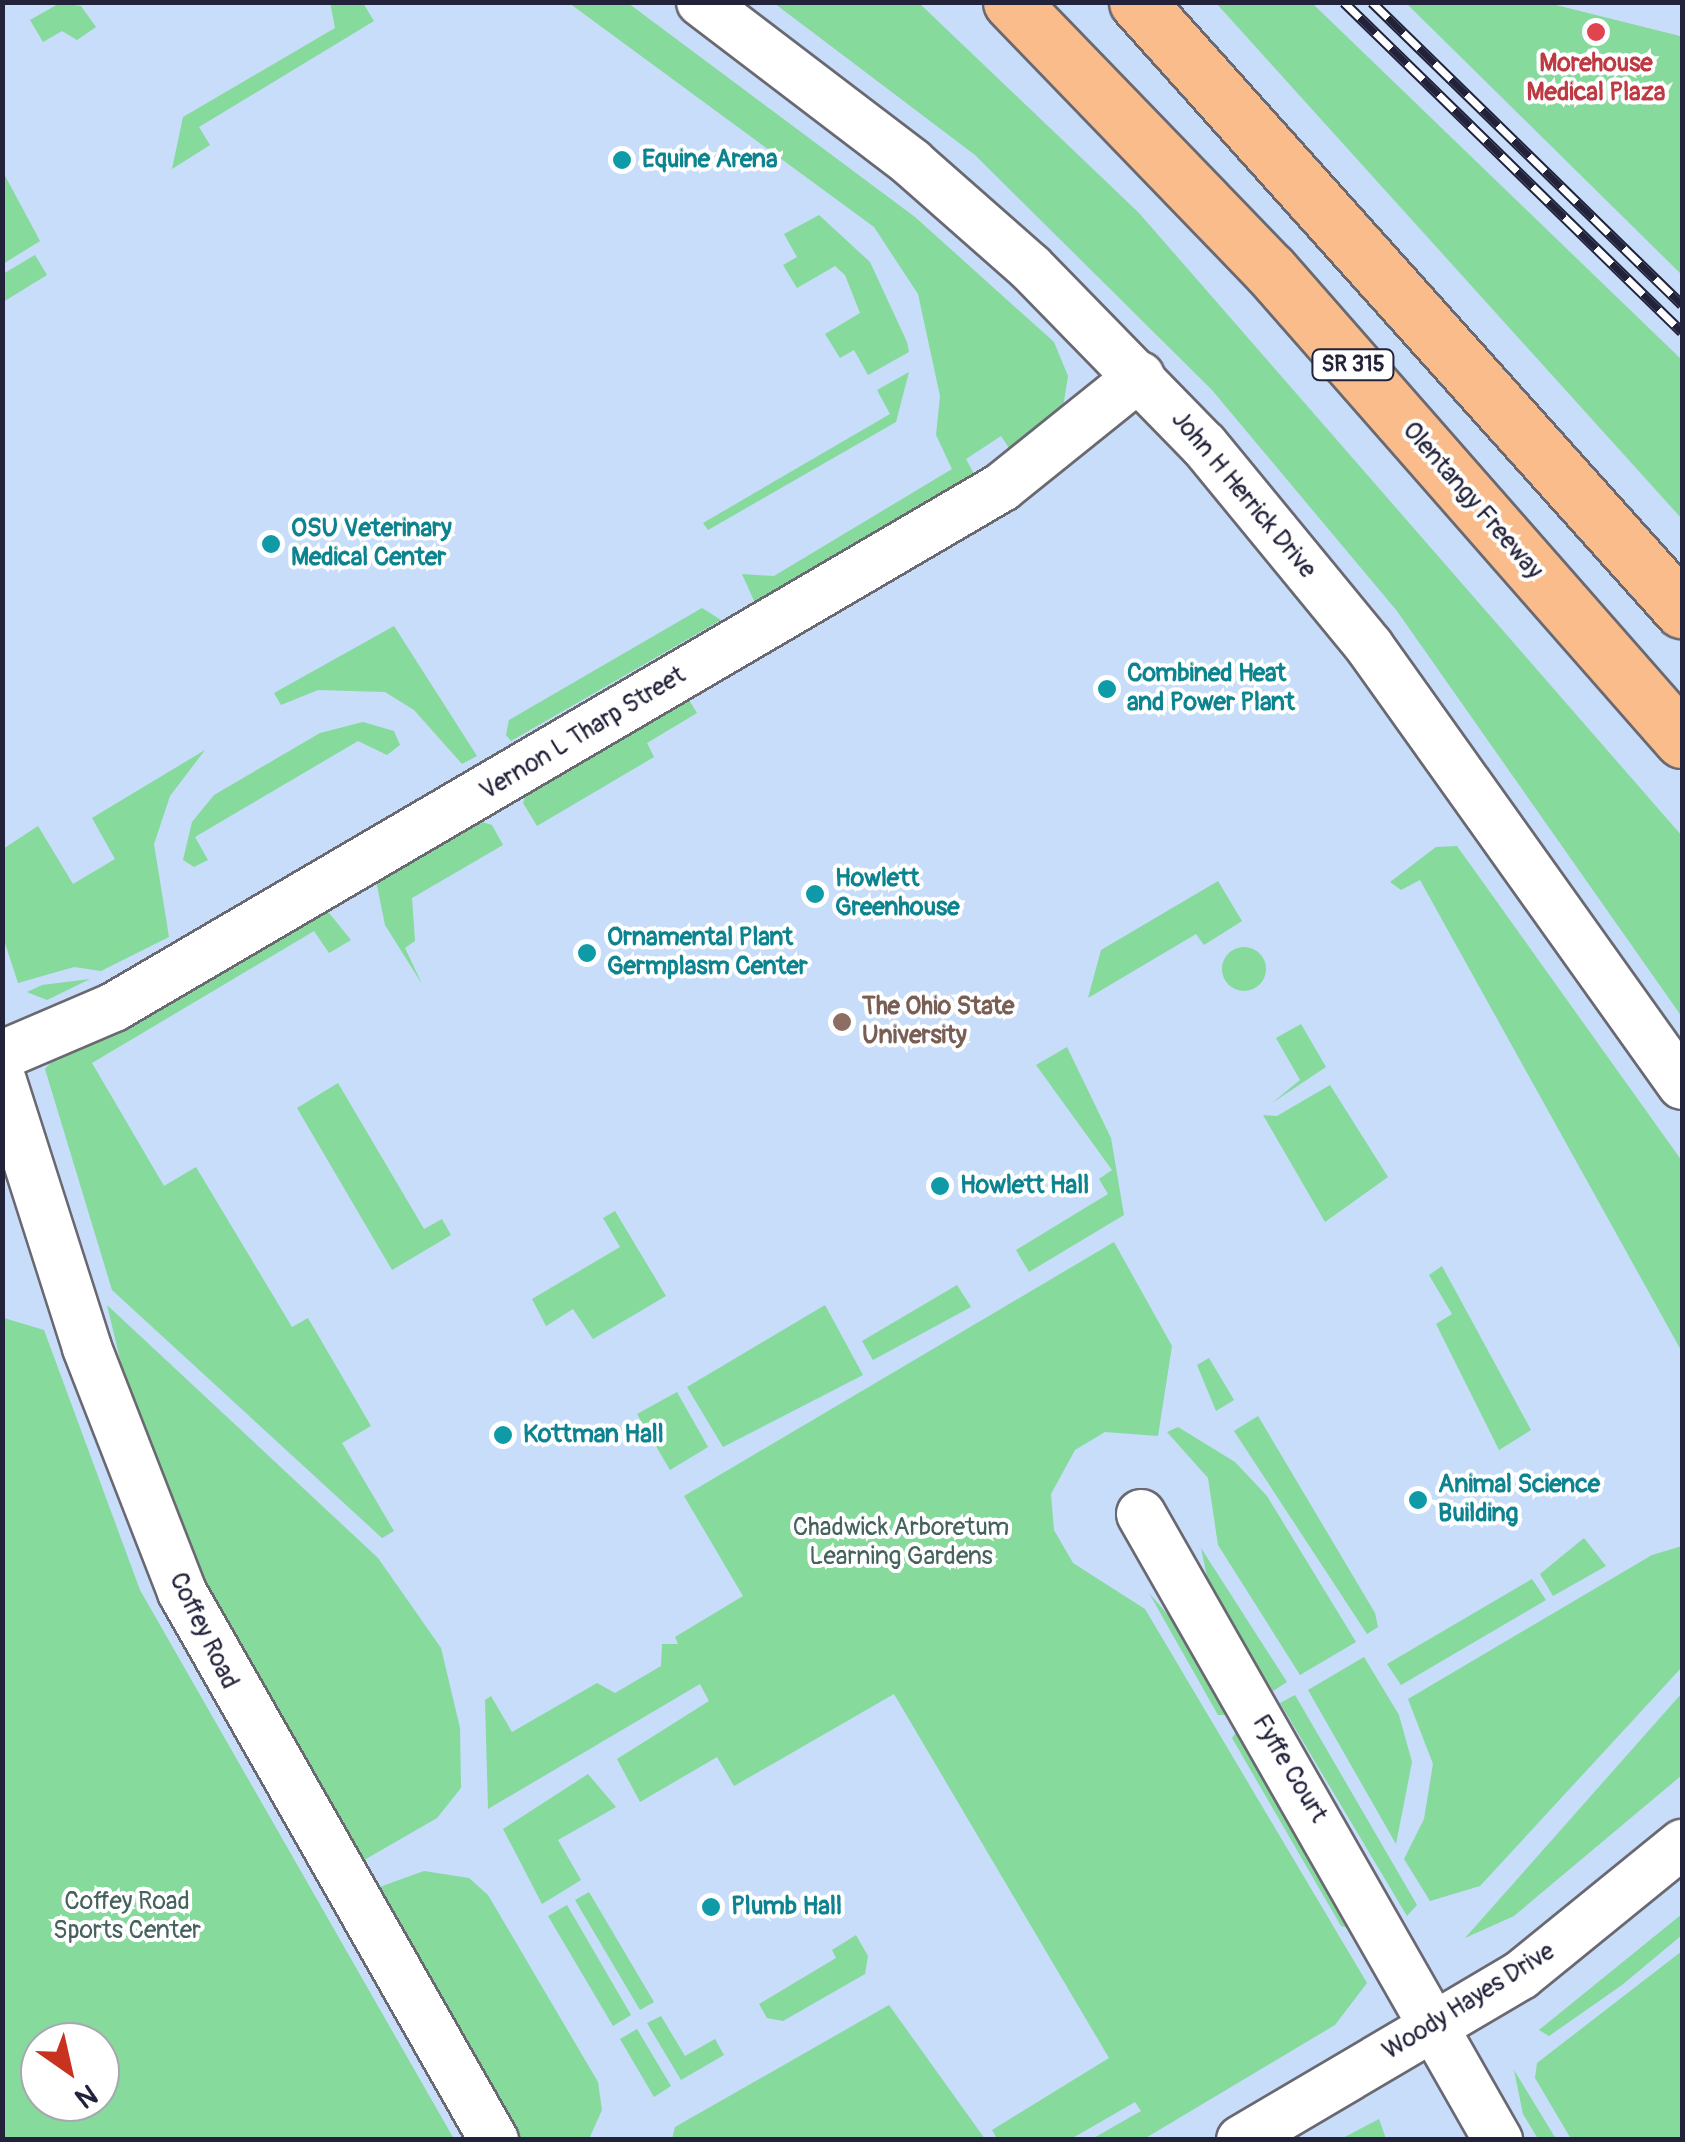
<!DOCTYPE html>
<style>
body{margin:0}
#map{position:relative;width:1685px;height:2142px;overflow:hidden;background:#f1ebd4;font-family:Pangolin,sans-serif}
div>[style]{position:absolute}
.built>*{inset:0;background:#c7ddf9}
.green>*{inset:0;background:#85da9c}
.round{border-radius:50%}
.roads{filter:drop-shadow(2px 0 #6a6871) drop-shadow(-2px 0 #6a6871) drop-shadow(0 2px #6a6871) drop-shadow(0 -2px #6a6871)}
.minor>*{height:48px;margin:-24px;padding:0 24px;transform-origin:24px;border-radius:24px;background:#fff}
.highway>*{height:55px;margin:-27.5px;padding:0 27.5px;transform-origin:27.5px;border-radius:27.5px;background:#f9bc8a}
.rail>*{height:11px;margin-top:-5.5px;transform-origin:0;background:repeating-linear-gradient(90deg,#fff 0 22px,#22223b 0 44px);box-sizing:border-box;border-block:2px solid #22223b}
.dots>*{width:28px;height:28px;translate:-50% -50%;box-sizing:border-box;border:5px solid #fff;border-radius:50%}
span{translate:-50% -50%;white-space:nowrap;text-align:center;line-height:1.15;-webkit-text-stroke:8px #fff;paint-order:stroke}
.shield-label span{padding:2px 8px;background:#fff;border:2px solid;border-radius:8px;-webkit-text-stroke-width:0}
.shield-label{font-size:22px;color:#22223b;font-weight:700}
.health-label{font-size:25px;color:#be3a42;font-weight:700}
.culture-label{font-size:25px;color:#0d838f;font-weight:700}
.left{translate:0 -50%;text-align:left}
.street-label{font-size:25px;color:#22223b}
.education-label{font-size:25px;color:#785e54;font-weight:700}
.park-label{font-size:25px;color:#45625d}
.frame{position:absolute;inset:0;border:5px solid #22223b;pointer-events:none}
.north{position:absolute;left:20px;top:2022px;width:100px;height:100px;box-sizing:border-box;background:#fff;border:2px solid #a7a7b1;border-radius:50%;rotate:146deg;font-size:28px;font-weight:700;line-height:40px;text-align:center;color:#22223b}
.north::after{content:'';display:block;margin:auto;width:35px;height:45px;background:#c8321e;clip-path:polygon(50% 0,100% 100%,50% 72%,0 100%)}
</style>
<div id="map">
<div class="built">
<i style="clip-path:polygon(evenodd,3px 3px,1682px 3px,1682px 2139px,3px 2140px,3px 3px,40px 2042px,100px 2042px,100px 2102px,40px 2102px,40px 2042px)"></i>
</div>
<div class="green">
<i style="clip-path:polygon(330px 2px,363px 3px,374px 21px,199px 127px,210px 145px,172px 169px,183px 117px,335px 28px)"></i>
<i style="clip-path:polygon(60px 3px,81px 6px,96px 27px,77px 40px,62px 31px,43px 42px,30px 20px)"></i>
<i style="clip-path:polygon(569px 3px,628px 3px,915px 217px,1054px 342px,1068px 376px,1061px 420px,1011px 451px,1001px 436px,966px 459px,975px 476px,770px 604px,755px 603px,742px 574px,774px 576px,952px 469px,936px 435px,940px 396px,918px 294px,874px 227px)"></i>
<i style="clip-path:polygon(774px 3px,919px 3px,1139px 213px,1682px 836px,1682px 1017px,1397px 611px,1212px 390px,975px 155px)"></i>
<i style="clip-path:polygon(1216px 3px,1312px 3px,1682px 360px,1682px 519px)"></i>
<i style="clip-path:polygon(1406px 3px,1548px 3px,1680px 36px,1682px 27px,1682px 275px)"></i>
<i style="clip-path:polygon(3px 172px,40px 241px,3px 264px,2px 264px)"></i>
<i style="clip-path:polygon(819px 215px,870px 262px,907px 342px,909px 352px,868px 375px,854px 350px,840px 358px,825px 334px,860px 313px,845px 275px,835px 266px,797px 288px,783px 265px,797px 257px,784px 234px)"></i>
<i style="clip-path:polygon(35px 255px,47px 275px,3px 302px,3px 274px)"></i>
<i style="clip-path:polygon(909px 372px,896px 422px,708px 530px,703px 523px,890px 414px,877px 390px)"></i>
<i style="clip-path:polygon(702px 608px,721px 620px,511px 741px,506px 735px,509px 720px)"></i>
<i style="clip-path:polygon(394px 626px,477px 756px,462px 764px,414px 710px,385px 692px,318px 690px,281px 705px,274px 693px)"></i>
<i style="clip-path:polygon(686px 695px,697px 713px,647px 743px,654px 757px,537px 826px,523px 803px,528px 789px)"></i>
<i style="clip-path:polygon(363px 722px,394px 731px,400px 745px,387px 755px,358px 741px,195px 837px,208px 860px,194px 867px,183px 860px,192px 822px,214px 795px,320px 733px)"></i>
<i style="clip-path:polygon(205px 750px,170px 796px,154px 844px,169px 937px,101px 971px,74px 967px,18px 983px,3px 937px,3px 849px,38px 826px,73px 884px,115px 859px,92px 818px)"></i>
<i style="clip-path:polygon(475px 820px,492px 825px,503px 845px,412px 898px,415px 941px,405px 948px,422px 984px,385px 925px,375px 876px)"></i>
<i style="clip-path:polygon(1457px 846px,1682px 1161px,1682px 1352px,1420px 880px,1401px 890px,1390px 882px,1436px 847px)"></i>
<i style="clip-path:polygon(1218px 881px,1242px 921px,1204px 945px,1196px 934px,1088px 998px,1101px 950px)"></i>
<i style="clip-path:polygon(325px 908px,351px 940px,329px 953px,314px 931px,92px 1063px,164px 1186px,196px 1167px,292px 1327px,308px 1318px,371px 1426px,342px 1443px,394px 1531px,382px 1538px,112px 1290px,45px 1069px,59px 1052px)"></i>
<i class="round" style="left:1222px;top:947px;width:44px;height:44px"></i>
<i style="clip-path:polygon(90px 979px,47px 1000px,27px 992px,42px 985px)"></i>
<i style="clip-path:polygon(1301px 1024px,1326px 1067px,1272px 1103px,1300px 1080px,1276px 1038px)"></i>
<i style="clip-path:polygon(1067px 1047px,1111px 1138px,1124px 1215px,1029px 1272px,1016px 1250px,1108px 1194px,1099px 1179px,1112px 1170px,1036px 1065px)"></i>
<i style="clip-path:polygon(338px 1083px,424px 1229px,442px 1219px,451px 1235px,392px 1270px,297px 1108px)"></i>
<i style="clip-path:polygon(1330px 1085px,1388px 1177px,1325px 1222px,1263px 1115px,1277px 1116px)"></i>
<i style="clip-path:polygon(615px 1211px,666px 1296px,593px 1339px,573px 1309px,546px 1326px,532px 1299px,620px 1247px,603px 1218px)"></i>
<i style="clip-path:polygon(1114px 1242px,1172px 1346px,1158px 1436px,1105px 1432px,1075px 1450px,1051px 1494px,1054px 1530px,1073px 1563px,1145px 1609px,1367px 1983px,1335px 2025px,1144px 2139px,1092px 2139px,1141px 2111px,1135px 2102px,1071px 2139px,997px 2139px,992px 2130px,1109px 2058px,894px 1694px,734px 1786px,717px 1757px,640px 1802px,617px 1759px,709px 1701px,700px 1684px,488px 1809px,485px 1700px,491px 1696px,512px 1732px,597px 1683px,615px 1693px,661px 1666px,662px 1644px,678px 1644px,675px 1637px,743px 1596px,684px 1496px)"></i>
<i style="clip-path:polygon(1442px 1266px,1531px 1430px,1499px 1450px,1436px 1324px,1452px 1314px,1429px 1275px)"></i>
<i style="clip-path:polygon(957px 1285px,971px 1307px,873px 1360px,862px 1341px)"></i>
<i style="clip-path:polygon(107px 1305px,378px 1558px,441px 1648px,460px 1728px,461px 1788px,437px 1818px,359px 1863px,199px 1577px,130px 1401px)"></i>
<i style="clip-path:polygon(825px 1305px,863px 1375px,723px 1447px,687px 1387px)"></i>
<i style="clip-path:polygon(evenodd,4px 1318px,44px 1330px,140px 1590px,454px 2139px,3px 2139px,4px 1318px,100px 2042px,100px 2102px,40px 2102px,40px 2042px,100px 2042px)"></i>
<i style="clip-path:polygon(1209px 1358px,1234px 1400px,1216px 1411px,1197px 1365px)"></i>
<i style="clip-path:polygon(677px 1392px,708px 1447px,670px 1470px,637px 1414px)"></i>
<i style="clip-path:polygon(1258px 1416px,1375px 1613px,1378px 1627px,1367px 1634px,1234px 1431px)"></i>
<i style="clip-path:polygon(1178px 1427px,1235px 1462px,1267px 1496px,1356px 1642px,1300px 1675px,1218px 1545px,1208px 1478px,1167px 1432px)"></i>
<i style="clip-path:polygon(1584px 1538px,1606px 1566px,1553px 1596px,1540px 1574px)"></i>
<i style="clip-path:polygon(1682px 1546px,1682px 1667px,1480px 1886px,1430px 1901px,1404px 1859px,1424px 1819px,1433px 1764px,1408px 1699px,1652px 1555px)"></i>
<i style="clip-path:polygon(1201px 1548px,1287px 1682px,1273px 1691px,1209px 1586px)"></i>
<i style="clip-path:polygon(1532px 1579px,1546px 1600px,1401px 1685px,1387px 1664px)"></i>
<i style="clip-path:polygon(1149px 1593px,1169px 1616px,1229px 1715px,1218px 1715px)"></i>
<i style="clip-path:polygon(1364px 1657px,1399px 1715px,1412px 1762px,1396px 1844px,1308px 1690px)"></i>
<i style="clip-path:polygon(1682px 1693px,1682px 1775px,1514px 1916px,1465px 1938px)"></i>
<i style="clip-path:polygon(1295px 1695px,1417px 1905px,1407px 1916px,1280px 1703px)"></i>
<i style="clip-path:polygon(1239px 1728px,1356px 1930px,1341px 1926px,1232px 1738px)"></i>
<i style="clip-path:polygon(588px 1774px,616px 1807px,558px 1840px,581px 1880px,542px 1904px,503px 1829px)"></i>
<i style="clip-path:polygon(424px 1871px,469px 1878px,488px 1895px,598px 2082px,602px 2110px,589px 2139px,520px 2139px,374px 1889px)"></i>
<i style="clip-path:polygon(589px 1892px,654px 2002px,640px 2010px,575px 1900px)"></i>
<i style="clip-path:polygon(567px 1905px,631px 2015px,613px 2026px,548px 1916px)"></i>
<i style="clip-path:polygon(1682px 1914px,1682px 1935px,1622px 1985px,1549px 2036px,1539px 2030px)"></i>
<i style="clip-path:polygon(856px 1935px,868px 1956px,865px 1974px,783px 2021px,767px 2018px,759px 2004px,836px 1958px,832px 1950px)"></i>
<i style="clip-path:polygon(1682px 1951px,1682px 2139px,1571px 2139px,1535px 2078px,1537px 2063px)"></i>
<i style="clip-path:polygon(889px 2005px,985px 2139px,672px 2139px,675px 2127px)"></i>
<i style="clip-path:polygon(661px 2016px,685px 2056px,715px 2039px,724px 2055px,681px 2080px,647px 2023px)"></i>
<i style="clip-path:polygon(637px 2029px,671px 2086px,654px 2097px,620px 2039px)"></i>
<i style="clip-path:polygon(1514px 2070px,1556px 2139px,1538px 2139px,1523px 2114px)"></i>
<i style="clip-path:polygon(1379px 2119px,1386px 2139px,1341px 2139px)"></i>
</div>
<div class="roads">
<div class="minor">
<i style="left:701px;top:2px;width:265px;rotate:37.3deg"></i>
<i style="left:912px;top:163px;width:157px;rotate:41.4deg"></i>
<i style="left:1030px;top:267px;width:249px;rotate:45.7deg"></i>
<i style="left:1204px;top:445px;width:260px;rotate:50.6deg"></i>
<i style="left:1369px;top:646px;width:539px;rotate:54.51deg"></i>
<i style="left:2px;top:1055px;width:122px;rotate:-23.2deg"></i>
<i style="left:114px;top:1007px;width:1029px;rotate:-30.35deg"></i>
<i style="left:1002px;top:487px;width:177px;rotate:-38.8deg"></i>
<i style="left:2px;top:1081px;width:280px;rotate:72.3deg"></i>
<i style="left:87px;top:1348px;width:262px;rotate:68.7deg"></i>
<i style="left:182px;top:1592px;width:631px;rotate:60.35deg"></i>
<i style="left:1141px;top:1514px;width:721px;rotate:60.3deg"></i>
<i style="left:1241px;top:2140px;width:325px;rotate:-30.5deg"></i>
<i style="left:1521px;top:1975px;width:208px;rotate:-39.1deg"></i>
</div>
<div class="highway">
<i style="left:1011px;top:2px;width:373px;rotate:46deg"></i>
<i style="left:1270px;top:270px;width:625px;rotate:48.76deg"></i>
<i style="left:1137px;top:2px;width:817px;rotate:48.13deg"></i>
</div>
</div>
<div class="rail">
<i style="left:1344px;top:2px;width:472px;rotate:44.3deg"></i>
<i style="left:1372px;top:2px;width:433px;rotate:44.3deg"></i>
</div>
<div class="dots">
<i style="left:1596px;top:32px;background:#e0444e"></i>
<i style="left:622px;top:160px;background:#0f9aa8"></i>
<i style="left:271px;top:544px;background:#0f9aa8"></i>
<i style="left:1107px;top:689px;background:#0f9aa8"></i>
<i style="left:815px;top:894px;background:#0f9aa8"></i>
<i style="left:587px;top:953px;background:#0f9aa8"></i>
<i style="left:842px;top:1022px;background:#8d6e63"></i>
<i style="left:940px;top:1186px;background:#0f9aa8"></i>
<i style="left:503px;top:1435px;background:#0f9aa8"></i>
<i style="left:1418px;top:1500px;background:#0f9aa8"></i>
<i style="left:711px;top:1907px;background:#0f9aa8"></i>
</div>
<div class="shield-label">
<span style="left:1353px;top:365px">SR 315</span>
</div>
<div class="health-label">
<span style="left:1596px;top:79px">Morehouse<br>Medical Plaza</span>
</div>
<div class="culture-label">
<span class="left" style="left:642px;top:160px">Equine Arena</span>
<span class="left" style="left:291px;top:544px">OSU Veterinary<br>Medical Center</span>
<span class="left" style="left:1127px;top:689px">Combined Heat<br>and Power Plant</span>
<span class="left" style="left:835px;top:894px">Howlett<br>Greenhouse</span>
<span class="left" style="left:607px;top:953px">Ornamental Plant<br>Germplasm Center</span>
<span class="left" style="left:960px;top:1186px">Howlett Hall</span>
<span class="left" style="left:523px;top:1435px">Kottman Hall</span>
<span class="left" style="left:1438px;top:1500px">Animal Science<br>Building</span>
<span class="left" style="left:731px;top:1907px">Plumb Hall</span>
</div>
<div class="street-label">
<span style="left:1243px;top:495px;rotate:50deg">John H Herrick Drive</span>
<span style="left:1472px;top:501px;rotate:49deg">Olentangy Freeway</span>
<span style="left:583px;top:734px;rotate:-31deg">Vernon L Tharp Street</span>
<span style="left:203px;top:1631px;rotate:64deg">Coffey Road</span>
<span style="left:1289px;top:1769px;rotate:59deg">Fyffe Court</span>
<span style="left:1469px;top:2002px;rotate:-32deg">Woody Hayes Drive</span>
</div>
<div class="education-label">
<span class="left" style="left:862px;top:1022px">The Ohio State<br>University</span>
</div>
<div class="park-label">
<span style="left:901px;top:1543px">Chadwick Arboretum<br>Learning Gardens</span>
<span style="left:127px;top:1917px">Coffey Road<br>Sports Center</span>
</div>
<div class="frame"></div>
<div class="north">N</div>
</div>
